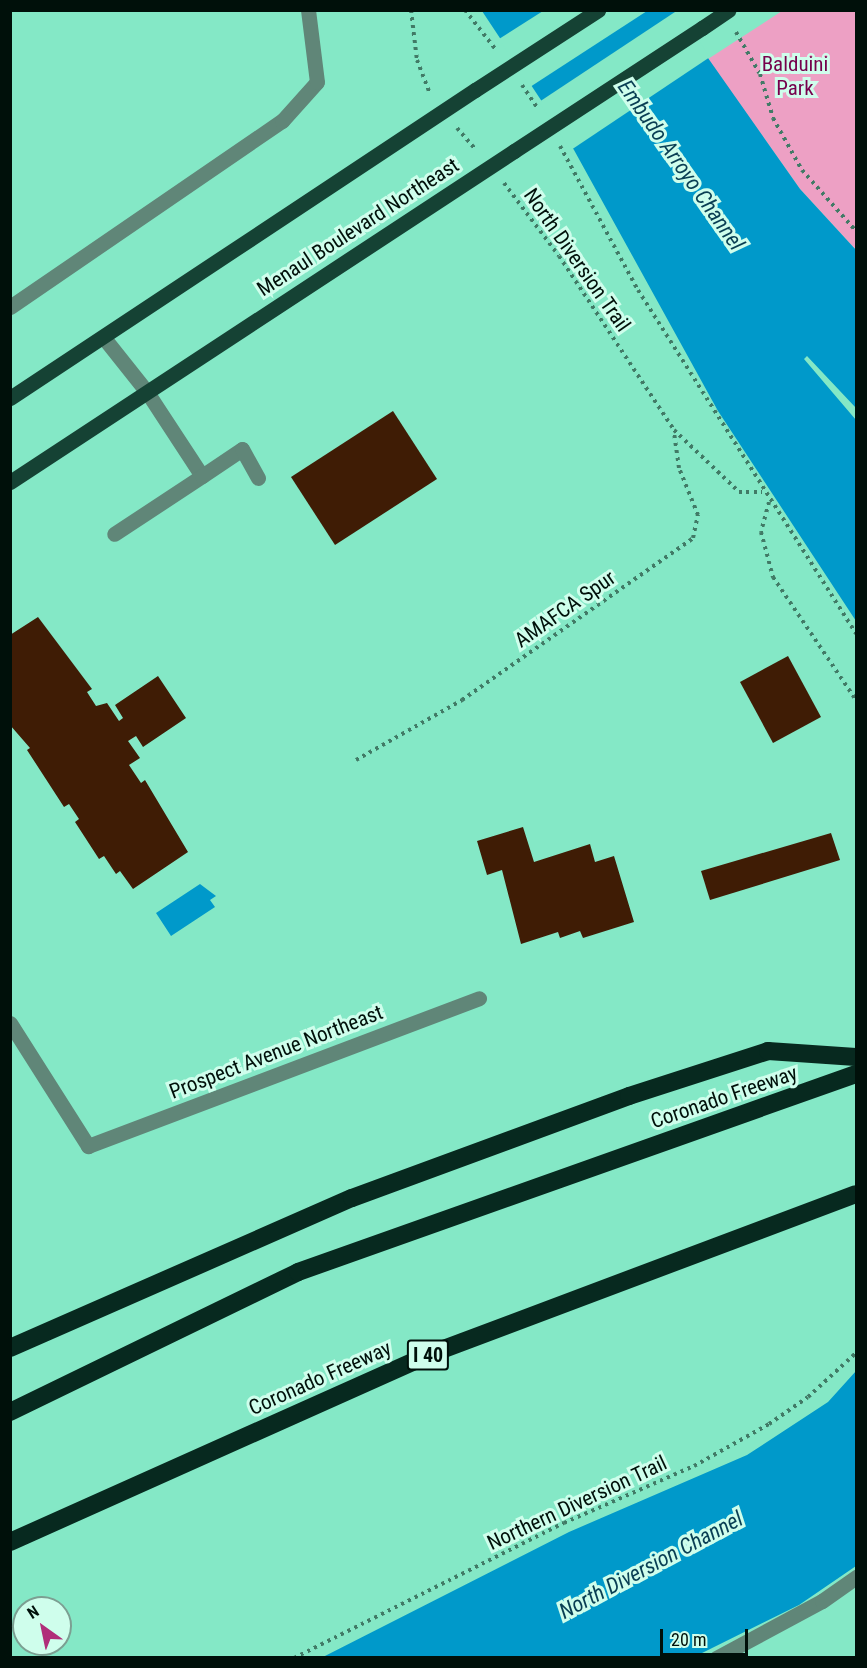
<!DOCTYPE html>
<style>
body{margin:0}
#map{position:relative;width:867px;height:1668px;overflow:hidden;background:#84e8c6;font-family:"Roboto Condensed",sans-serif}
div>[style]{position:absolute}
.green>*{inset:0;background:#eda0c4}
.water>*{inset:0;background:#0099ca}
.pier>*{inset:0;background:#84e8c6}
.building>*{inset:0;background:#3f1c05}
.path>*{height:4px;margin-top:-2px;transform-origin:0;background:repeating-linear-gradient(90deg,#417a66 0 3px,transparent 0 7.5px)}
.minor>*{height:15px;margin:-7.5px;padding:0 7.5px;transform-origin:7.5px;border-radius:7.5px;background:#608678}
.major>*{height:15px;margin:-7.5px;padding:0 7.5px;transform-origin:7.5px;border-radius:7.5px;background:#154234}
.highway>*{height:18px;margin:-9px;padding:0 9px;transform-origin:9px;border-radius:9px;background:#07291f}
.major-bridge>*{height:15px;margin:-7.5px;padding:0 7.5px;transform-origin:7.5px;border-radius:7.5px;background:#154234}
span{translate:-50% -50%;white-space:nowrap;text-align:center;line-height:1.15;-webkit-text-stroke:6px #cffeec;paint-order:stroke}
.shield-label span{padding:2px 4px;background:#cffeec;border:2px solid;border-radius:4px;-webkit-text-stroke-width:0}
.shield-label{font-size:20px;color:#00100a;font-weight:700}
.park-label{font-size:21px;color:#76004c}
.street-label{font-size:21px;color:#00100a}
.water-label{font-size:22px;color:#093e53;font-style:italic}
.frame{position:absolute;inset:0;border:12px solid #00100a;pointer-events:none}
.north{position:absolute;left:12px;top:1596px;width:60px;height:60px;box-sizing:border-box;background:#cffeec;border:2px solid #7c9f92;border-radius:50%;rotate:327deg;font-size:16px;font-weight:700;line-height:24px;text-align:center;color:#00100a}
.north::after{content:'';display:block;margin:auto;width:21px;height:27px;background:#b02e79;clip-path:polygon(50% 0,100% 100%,50% 72%,0 100%)}
.scale{position:absolute;left:660px;top:1629px;width:88px;height:27px;box-sizing:border-box;border:3px solid #00100a;border-top:0;padding-left:8px;font-size:18px;line-height:21px;white-space:nowrap;color:#00100a;-webkit-text-stroke:4px #cffeec;paint-order:stroke}
</style>
<div id="map">
<div class="green">
<i style="clip-path:polygon(782px 11px,856px 11px,856px 250px,800px 189px,708px 59px)"></i>
</div>
<div class="water">
<i style="clip-path:polygon(482px 11px,675px 11px,800px 189px,856px 250px,856px 408px,807px 356px,804px 359px,856px 420px,856px 621px,718px 411px,574px 150px)"></i>
<i style="clip-path:polygon(200px 884px,216px 896px,210px 900px,215px 907px,171px 936px,156px 913px)"></i>
<i style="clip-path:polygon(856px 1371px,856px 1566px,799px 1605px,694px 1657px,321px 1658px,569px 1532px,747px 1455px,828px 1402px)"></i>
</div>
<div class="pier">
<i style="clip-path:polygon(678px 10px,710px 57px,571px 150px,539px 102px)"></i>
<i style="clip-path:polygon(543px 11px,647px 11px,530px 87px,499px 39px)"></i>
</div>
<div class="building">
<i style="clip-path:polygon(393px 411px,437px 479px,335px 545px,291px 477px)"></i>
<i style="clip-path:polygon(38px 617px,92px 689px,87px 692px,96px 706px,107px 703px,119px 721px,123px 718px,115px 705px,158px 676px,186px 718px,143px 747px,136px 736px,128px 741px,140px 758px,129px 765px,141px 783px,145px 780px,188px 852px,133px 889px,120px 871px,116px 874px,104px 856px,99px 859px,75px 822px,79px 819px,69px 804px,64px 807px,27px 750px,30px 748px,10px 725px,10px 635px)"></i>
<i style="clip-path:polygon(788px 656px,821px 717px,773px 743px,740px 682px)"></i>
<i style="clip-path:polygon(523px 827px,534px 862px,590px 844px,595px 862px,614px 856px,634px 922px,583px 938px,580px 931px,560px 938px,558px 932px,521px 944px,502px 870px,487px 875px,477px 841px)"></i>
<i style="clip-path:polygon(831px 833px,840px 860px,710px 900px,701px 871px)"></i>
</div>
<div class="path">
<i style="left:411px;top:10px;width:50px;rotate:83.2deg"></i>
<i style="left:417px;top:60px;width:36px;rotate:69deg"></i>
<i style="left:465px;top:10px;width:51px;rotate:52.2deg"></i>
<i style="left:736px;top:32px;width:48px;rotate:60.3deg"></i>
<i style="left:760px;top:74px;width:46px;rotate:73.5deg"></i>
<i style="left:773px;top:118px;width:60px;rotate:60.9deg"></i>
<i style="left:802px;top:170px;width:81px;rotate:48.5deg"></i>
<i style="left:522px;top:85px;width:29px;rotate:56deg"></i>
<i style="left:457px;top:128px;width:29px;rotate:49deg"></i>
<i style="left:560px;top:146px;width:164px;rotate:61.6deg"></i>
<i style="left:638px;top:290px;width:407px;rotate:57.6deg"></i>
<i style="left:504px;top:183px;width:91px;rotate:53deg"></i>
<i style="left:559px;top:256px;width:209px;rotate:56.5deg"></i>
<i style="left:674px;top:430px;width:90px;rotate:43.6deg"></i>
<i style="left:739px;top:492px;width:23px"></i>
<i style="left:769px;top:502px;width:31px;rotate:105deg"></i>
<i style="left:761px;top:532px;width:47px;rotate:75.1deg"></i>
<i style="left:773px;top:577px;width:148px;rotate:56deg"></i>
<i style="left:356px;top:760px;width:122px;rotate:-29.5deg"></i>
<i style="left:462px;top:700px;width:282px;rotate:-35deg"></i>
<i style="left:693px;top:538px;width:24px;rotate:-78deg"></i>
<i style="left:698px;top:515px;width:51px;rotate:-112deg"></i>
<i style="left:679px;top:468px;width:37px;rotate:-98deg"></i>
<i style="left:294px;top:1658px;width:302px;rotate:-26.6deg"></i>
<i style="left:564px;top:1523px;width:142px;rotate:-23.7deg"></i>
<i style="left:694px;top:1466px;width:86px;rotate:-29.2deg"></i>
<i style="left:769px;top:1424px;width:47px;rotate:-34.7deg"></i>
<i style="left:808px;top:1397px;width:65px;rotate:-42.5deg"></i>
</div>
<div class="minor">
<i style="left:10px;top:307px;width:330px;rotate:-34.4deg"></i>
<i style="left:282px;top:121px;width:52px;rotate:-48.1deg"></i>
<i style="left:317px;top:82px;width:73px;rotate:-97.1deg"></i>
<i style="left:104px;top:338px;width:69px;rotate:51.5deg"></i>
<i style="left:147px;top:392px;width:100px;rotate:56.8deg"></i>
<i style="left:202px;top:476px;width:105px;rotate:146.6deg"></i>
<i style="left:202px;top:476px;width:48px;rotate:-34deg"></i>
<i style="left:242px;top:449px;width:33px;rotate:61deg"></i>
<i style="left:10px;top:1023px;width:146px;rotate:57.6deg"></i>
<i style="left:88px;top:1146px;width:418px;rotate:-20.7deg"></i>
<i style="left:716px;top:1658px;width:120px;rotate:-28.3deg"></i>
<i style="left:822px;top:1601px;width:42px;rotate:-35.2deg"></i>
</div>
<div class="major">
<i style="left:702px;top:28px;width:32px;rotate:-34deg"></i>
<i style="left:10px;top:398px;width:558px;rotate:-33.52deg"></i>
<i style="left:10px;top:482px;width:603px;rotate:-33.29deg"></i>
</div>
<div class="highway">
<i style="left:10px;top:1348px;width:373px;rotate:-23.7deg"></i>
<i style="left:352px;top:1198px;width:295px;rotate:-20.2deg"></i>
<i style="left:629px;top:1096px;width:146px;rotate:-17.9deg"></i>
<i style="left:768px;top:1051px;width:88px;rotate:3.9deg"></i>
<i style="left:10px;top:1412px;width:320px;rotate:-25.9deg"></i>
<i style="left:298px;top:1272px;width:592px;rotate:-19.54deg"></i>
<i style="left:10px;top:1542px;width:455px;rotate:-24.1deg"></i>
<i style="left:425px;top:1356px;width:460px;rotate:-20.6deg"></i>
</div>
<div class="major-bridge">
<i style="left:475px;top:90px;width:147px;rotate:-33deg"></i>
<i style="left:514px;top:151px;width:225px;rotate:-33.2deg"></i>
</div>
<div class="shield-label">
<span style="left:428px;top:1355px">I 40</span>
</div>
<div class="park-label">
<span style="left:795px;top:76px">Balduini<br>Park</span>
</div>
<div class="street-label">
<span style="left:358px;top:227px;rotate:-33deg">Menaul Boulevard Northeast</span>
<span style="left:577px;top:260px;rotate:55deg">North Diversion Trail</span>
<span style="left:565px;top:609px;rotate:-35deg">AMAFCA Spur</span>
<span style="left:276px;top:1052px;rotate:-21deg">Prospect Avenue Northeast</span>
<span style="left:724px;top:1097px;rotate:-19deg">Coronado Freeway</span>
<span style="left:320px;top:1378px;rotate:-24deg">Coronado Freeway</span>
<span style="left:577px;top:1503px;rotate:-25deg">Northern Diversion Trail</span>
</div>
<div class="water-label">
<span style="left:681px;top:165px;rotate:55deg">Embudo Arroyo Channel</span>
<span style="left:651px;top:1565px;rotate:-28deg">North Diversion Channel</span>
</div>
<div class="frame"></div>
<div class="north">N</div>
<div class="scale">20 m</div>
</div>
